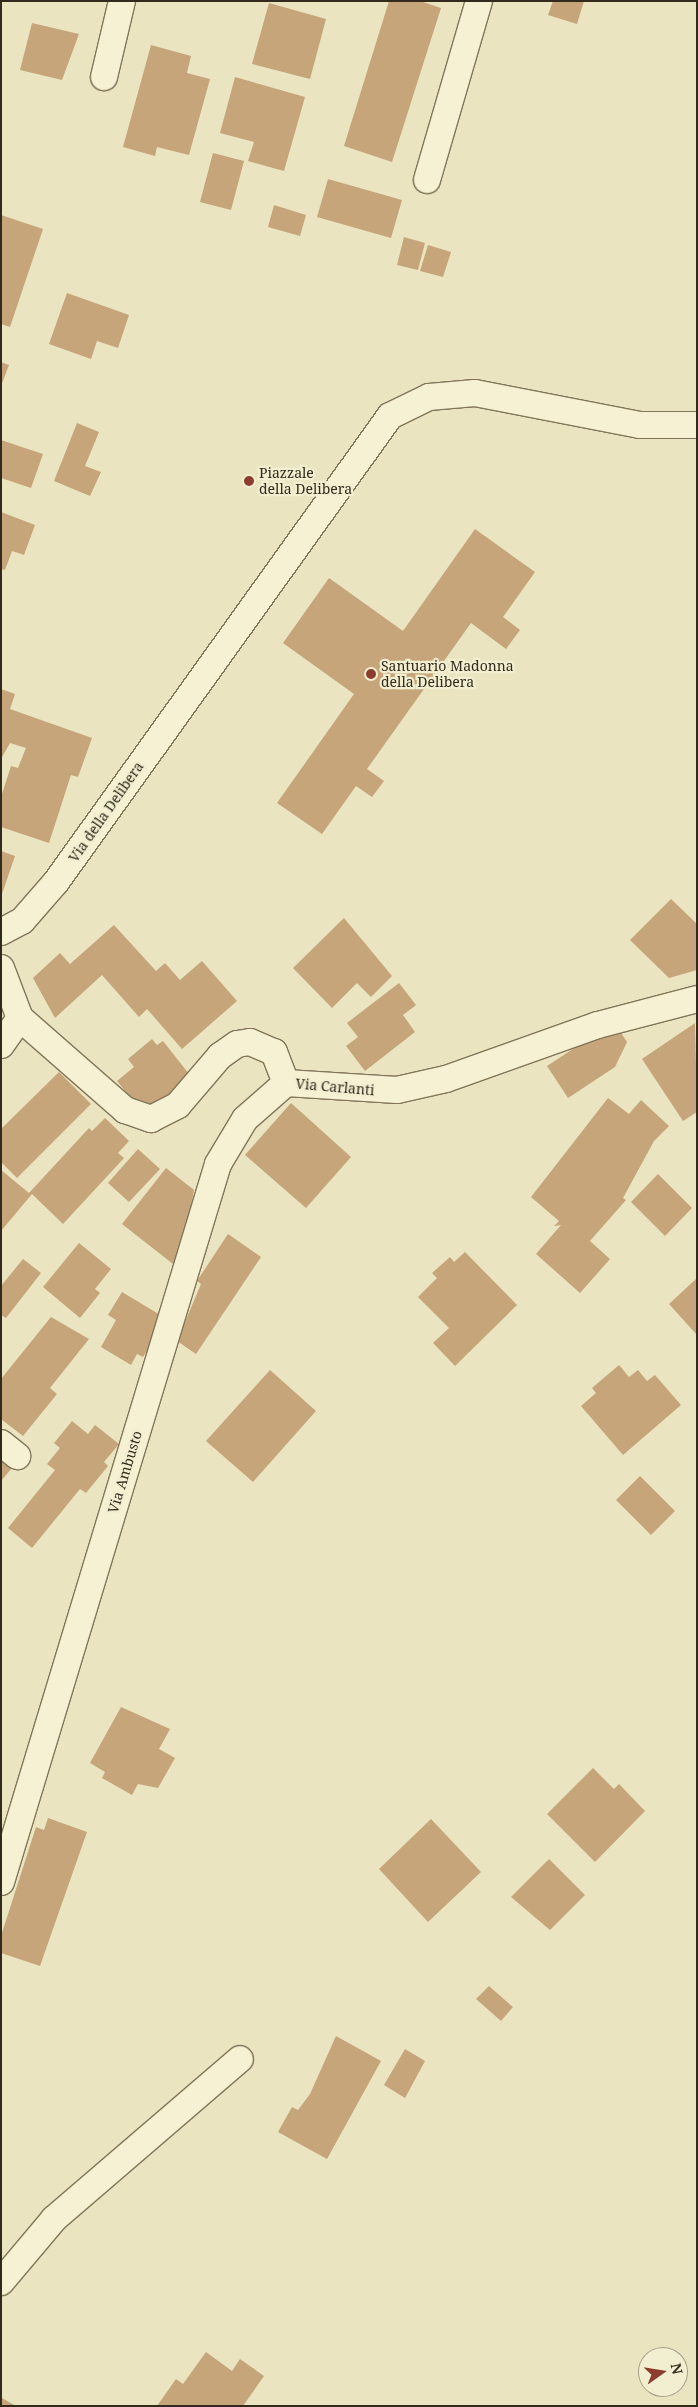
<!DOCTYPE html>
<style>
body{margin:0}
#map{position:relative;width:698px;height:2407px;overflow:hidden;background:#eae4c1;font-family:"Noto Serif",serif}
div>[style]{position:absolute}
.building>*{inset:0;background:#c5a579}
.roads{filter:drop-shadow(1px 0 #82755a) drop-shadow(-1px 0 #82755a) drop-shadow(0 1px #82755a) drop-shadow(0 -1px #82755a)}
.street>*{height:26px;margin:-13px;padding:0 13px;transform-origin:13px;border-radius:13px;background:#f6f1d3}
.dots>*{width:14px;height:14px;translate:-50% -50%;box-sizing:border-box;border:2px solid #f2eed0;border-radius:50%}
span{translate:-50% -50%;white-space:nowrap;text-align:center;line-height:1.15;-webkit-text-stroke:4.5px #f2eed0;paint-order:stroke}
.poi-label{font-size:14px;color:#322b1d}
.left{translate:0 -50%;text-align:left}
.street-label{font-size:14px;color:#322b1d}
.frame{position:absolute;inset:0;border:2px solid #322b1d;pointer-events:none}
.north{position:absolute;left:638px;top:2347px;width:50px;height:50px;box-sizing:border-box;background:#f2eed0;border:1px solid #a5a088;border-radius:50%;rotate:77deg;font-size:14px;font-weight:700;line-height:20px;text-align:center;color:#322b1d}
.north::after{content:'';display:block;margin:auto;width:18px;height:22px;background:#8c3d2f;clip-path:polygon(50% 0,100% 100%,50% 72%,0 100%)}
</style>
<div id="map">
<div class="building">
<i style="clip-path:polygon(389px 1px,420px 1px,441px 8px,392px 162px,344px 146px)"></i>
<i style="clip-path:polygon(553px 1px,584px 1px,577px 24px,548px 15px)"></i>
<i style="clip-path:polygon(269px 3px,326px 19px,310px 79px,252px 64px)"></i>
<i style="clip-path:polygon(32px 23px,79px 34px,62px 80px,20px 70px)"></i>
<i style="clip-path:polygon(151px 45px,191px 56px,187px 73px,210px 79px,189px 155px,157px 147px,155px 156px,123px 147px)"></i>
<i style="clip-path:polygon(235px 77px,305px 97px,284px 171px,248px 161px,254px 142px,220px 133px)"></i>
<i style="clip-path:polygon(213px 153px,244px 161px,231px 210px,200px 202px)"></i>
<i style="clip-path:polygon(328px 179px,402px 200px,391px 238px,317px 217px)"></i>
<i style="clip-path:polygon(274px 205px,306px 215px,300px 236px,268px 227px)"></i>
<i style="clip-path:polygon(1px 215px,43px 229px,10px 327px,1px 324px)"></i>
<i style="clip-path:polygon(404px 237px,425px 243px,418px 270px,397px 265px)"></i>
<i style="clip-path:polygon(428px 245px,451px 252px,443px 277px,420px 271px)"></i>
<i style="clip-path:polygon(67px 293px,129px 315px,118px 348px,97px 341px,91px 359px,49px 344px)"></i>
<i style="clip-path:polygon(1px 362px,9px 365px,1px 386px)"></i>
<i style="clip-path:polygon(77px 423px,99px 432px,85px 466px,101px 472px,90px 496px,54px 481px)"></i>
<i style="clip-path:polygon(1px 440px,43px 454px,31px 488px,1px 478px)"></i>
<i style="clip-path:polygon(1px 512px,35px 525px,24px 555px,12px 551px,5px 570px,1px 569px)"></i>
<i style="clip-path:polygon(475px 529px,535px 572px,503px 617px,520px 630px,506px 649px,471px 623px,367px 769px,384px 781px,372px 797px,356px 786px,322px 834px,277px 803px,354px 694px,283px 643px,329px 578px,403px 631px)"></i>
<i style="clip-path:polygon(1px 689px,15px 694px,10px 709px,92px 738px,78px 777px,71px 775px,49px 843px,1px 827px,1px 797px,11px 766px,18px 768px,26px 748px,10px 743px,1px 759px)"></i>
<i style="clip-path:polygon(1px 851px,15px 856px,2px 894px,1px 894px)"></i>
<i style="clip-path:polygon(671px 899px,697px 924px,697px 970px,669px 978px,630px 940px)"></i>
<i style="clip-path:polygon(344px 918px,392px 976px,371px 997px,357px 983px,332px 1008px,293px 968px)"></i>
<i style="clip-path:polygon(114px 925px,156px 971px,165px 963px,180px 980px,202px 961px,237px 1001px,182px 1049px,147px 1009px,139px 1017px,102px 975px,55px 1018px,33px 978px,60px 953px,70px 964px)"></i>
<i style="clip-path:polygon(399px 983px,416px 1005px,403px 1015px,415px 1032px,365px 1071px,346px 1046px,358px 1037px,347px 1023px)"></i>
<i style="clip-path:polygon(614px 1022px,627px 1042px,615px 1067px,568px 1098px,547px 1066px)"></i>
<i style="clip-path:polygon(695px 1023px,697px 1112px,683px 1121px,642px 1059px)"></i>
<i style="clip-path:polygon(152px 1039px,157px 1045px,163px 1041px,193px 1079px,156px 1109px,138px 1107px,117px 1081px,134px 1067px,128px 1059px)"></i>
<i style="clip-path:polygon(59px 1072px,91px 1104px,17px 1178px,1px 1162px,1px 1129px)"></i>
<i style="clip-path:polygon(608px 1098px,629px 1114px,641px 1100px,669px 1126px,654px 1141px,623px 1198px,626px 1200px,590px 1241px,610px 1259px,580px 1293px,536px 1254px,561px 1225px,554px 1226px,559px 1221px,531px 1197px)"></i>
<i style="clip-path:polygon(291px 1103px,351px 1157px,306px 1208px,245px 1155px)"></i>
<i style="clip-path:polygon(105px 1118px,129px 1141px,118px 1153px,124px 1158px,63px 1224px,32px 1194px,1px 1231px,1px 1170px,29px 1193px,89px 1128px,92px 1131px)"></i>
<i style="clip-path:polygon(138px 1149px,160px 1169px,129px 1202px,108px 1183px)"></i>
<i style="clip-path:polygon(166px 1168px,194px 1190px,183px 1251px,173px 1264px,122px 1224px)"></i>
<i style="clip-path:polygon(658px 1174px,692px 1208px,665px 1236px,631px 1202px)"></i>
<i style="clip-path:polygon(228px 1234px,261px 1257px,196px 1354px,177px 1341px,201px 1284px,197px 1281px)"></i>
<i style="clip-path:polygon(79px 1243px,111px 1269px,95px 1289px,100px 1293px,80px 1318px,43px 1287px)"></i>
<i style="clip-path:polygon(465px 1252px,517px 1305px,455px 1366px,433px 1343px,449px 1328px,418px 1297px,437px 1278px,432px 1273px,450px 1257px,454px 1262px)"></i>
<i style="clip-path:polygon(23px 1259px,41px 1273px,6px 1318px,1px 1315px,1px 1286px)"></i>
<i style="clip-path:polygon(697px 1278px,697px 1335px,669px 1304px)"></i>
<i style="clip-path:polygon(122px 1292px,167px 1319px,143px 1357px,137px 1354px,131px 1365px,101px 1347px,116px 1320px,108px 1315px)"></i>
<i style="clip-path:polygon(51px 1317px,89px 1339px,50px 1388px,57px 1394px,23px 1436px,1px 1419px,1px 1379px)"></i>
<i style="clip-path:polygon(619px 1365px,629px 1377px,638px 1370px,647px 1381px,655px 1375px,681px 1405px,623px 1455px,581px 1406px,596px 1393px,592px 1388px)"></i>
<i style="clip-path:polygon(270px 1370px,316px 1411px,253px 1482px,206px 1441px)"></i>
<i style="clip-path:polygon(72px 1421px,88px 1434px,95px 1425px,119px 1444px,104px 1462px,108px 1466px,86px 1493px,80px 1489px,32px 1548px,8px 1528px,55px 1470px,47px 1464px,60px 1448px,54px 1443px)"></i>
<i style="clip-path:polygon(1px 1449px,17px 1462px,1px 1481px)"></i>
<i style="clip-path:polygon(640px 1476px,675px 1511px,651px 1535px,616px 1500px)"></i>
<i style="clip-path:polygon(121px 1707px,170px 1729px,159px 1749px,175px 1758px,158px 1788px,138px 1784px,132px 1795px,102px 1778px,105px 1772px,90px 1763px)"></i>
<i style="clip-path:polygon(593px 1768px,614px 1789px,619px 1784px,645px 1811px,595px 1862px,547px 1814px)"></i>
<i style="clip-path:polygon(48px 1818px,87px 1832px,40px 1966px,1px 1953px,1px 1936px,36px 1827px,44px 1830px)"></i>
<i style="clip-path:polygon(431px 1819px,481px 1872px,428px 1922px,379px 1869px)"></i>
<i style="clip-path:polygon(549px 1859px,585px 1895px,550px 1930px,511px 1897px)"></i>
<i style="clip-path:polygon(489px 1986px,513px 2007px,501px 2021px,476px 1999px)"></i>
<i style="clip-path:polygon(336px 2036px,381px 2061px,327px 2159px,278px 2132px,292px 2107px,298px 2110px,310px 2094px)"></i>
<i style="clip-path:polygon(405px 2049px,425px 2061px,405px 2098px,384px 2085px)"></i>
<i style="clip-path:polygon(206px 2352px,232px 2371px,240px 2359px,264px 2376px,243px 2406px,157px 2406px,176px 2379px,183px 2384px)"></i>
<i style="clip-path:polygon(2px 2398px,16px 2406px,1px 2406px)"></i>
</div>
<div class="roads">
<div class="street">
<i style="left:104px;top:77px;width:78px;rotate:-76.7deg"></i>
<i style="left:427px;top:180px;width:186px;rotate:-73.8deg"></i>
<i style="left:1px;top:932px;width:24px;rotate:-28deg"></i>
<i style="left:22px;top:921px;width:52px;rotate:-48.9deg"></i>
<i style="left:56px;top:882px;width:573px;rotate:-54.37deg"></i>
<i style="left:390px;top:416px;width:43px;rotate:-26deg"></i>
<i style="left:429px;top:397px;width:46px;rotate:-5deg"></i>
<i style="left:475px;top:393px;width:168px;rotate:11deg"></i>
<i style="left:640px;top:425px;width:57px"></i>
<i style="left:1px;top:968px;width:53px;rotate:69.2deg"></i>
<i style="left:20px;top:1018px;width:33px;rotate:125deg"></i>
<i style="left:20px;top:1018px;width:140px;rotate:41.2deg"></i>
<i style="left:125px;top:1110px;width:28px;rotate:19deg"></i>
<i style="left:151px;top:1119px;width:30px;rotate:-27deg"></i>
<i style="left:178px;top:1105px;width:65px;rotate:-49.4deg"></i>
<i style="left:220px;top:1056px;width:21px;rotate:-35deg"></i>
<i style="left:237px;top:1044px;width:13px;rotate:-9deg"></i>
<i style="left:250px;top:1042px;width:26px;rotate:23deg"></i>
<i style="left:274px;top:1052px;width:33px;rotate:69deg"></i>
<i style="left:286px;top:1083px;width:111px;rotate:3.6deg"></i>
<i style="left:397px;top:1090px;width:50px;rotate:-12.7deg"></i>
<i style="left:446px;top:1079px;width:161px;rotate:-19.6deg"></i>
<i style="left:598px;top:1025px;width:102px;rotate:-14.7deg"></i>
<i style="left:1px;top:1443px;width:21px;rotate:39deg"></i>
<i style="left:1px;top:1882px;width:750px;rotate:-73.18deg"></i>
<i style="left:218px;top:1164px;width:52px;rotate:-59deg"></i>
<i style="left:245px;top:1119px;width:55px;rotate:-41.3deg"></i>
<i style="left:1px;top:2282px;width:82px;rotate:-49.9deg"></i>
<i style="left:54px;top:2219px;width:245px;rotate:-40.7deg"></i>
</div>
</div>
<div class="dots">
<i style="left:249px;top:481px;background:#8c3d2f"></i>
<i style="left:371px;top:674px;background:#8c3d2f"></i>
</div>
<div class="poi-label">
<span class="left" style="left:259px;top:481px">Piazzale<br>della Delibera</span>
<span class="left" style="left:381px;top:674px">Santuario Madonna<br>della Delibera</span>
</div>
<div class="street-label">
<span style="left:106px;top:812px;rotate:-55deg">Via della Delibera</span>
<span style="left:335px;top:1087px;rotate:5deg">Via Carlanti</span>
<span style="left:125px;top:1472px;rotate:-73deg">Via Ambusto</span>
</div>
<div class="frame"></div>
<div class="north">N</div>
</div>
